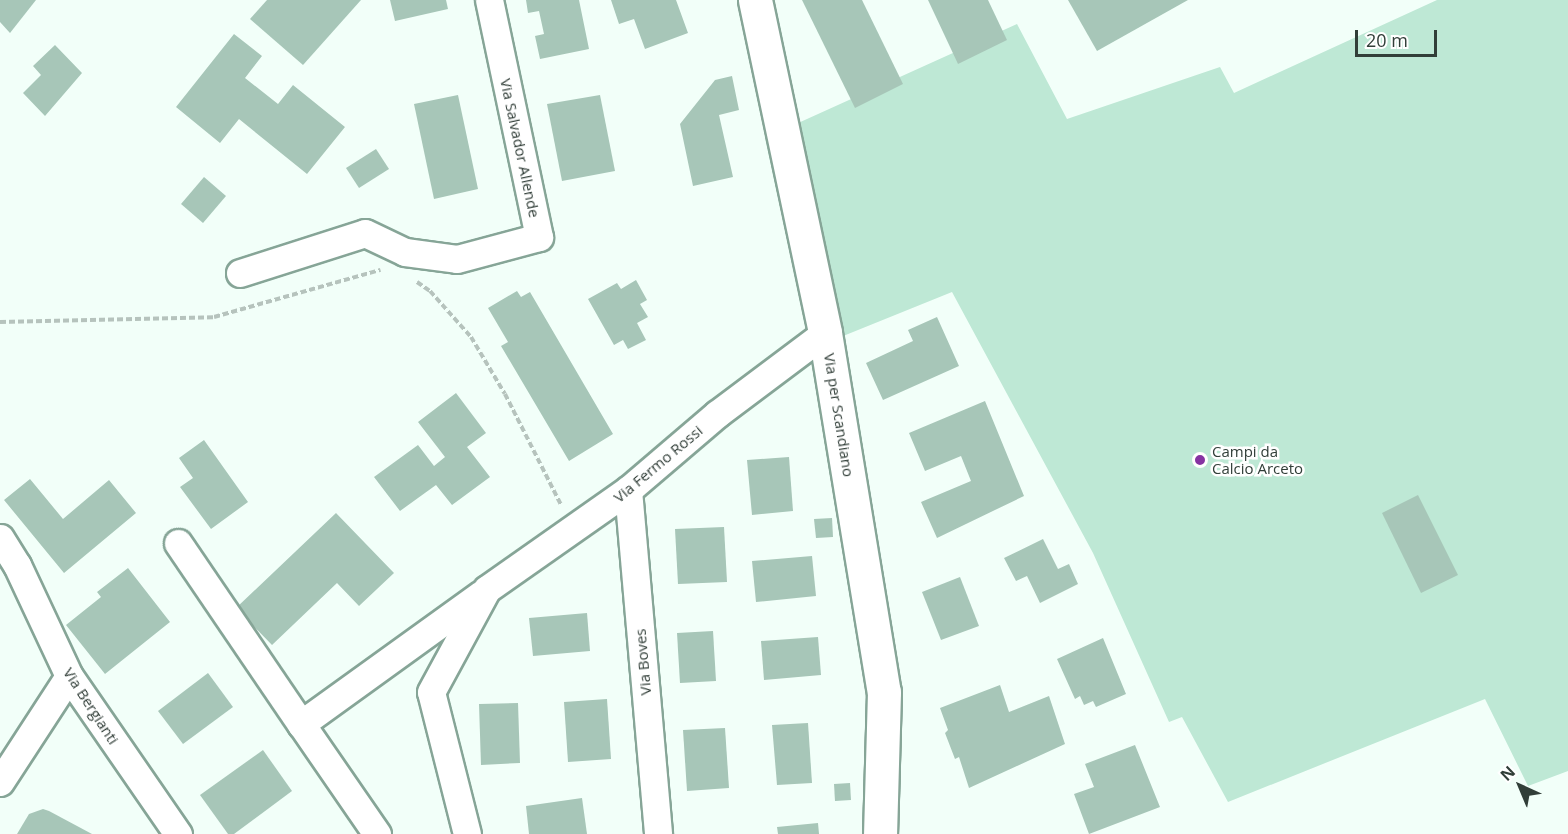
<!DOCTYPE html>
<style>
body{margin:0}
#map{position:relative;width:1568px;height:834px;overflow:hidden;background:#f2fff9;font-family:"Open Sans",sans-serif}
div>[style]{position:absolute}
.green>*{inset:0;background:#bee8d5}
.building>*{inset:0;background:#a7c6b8}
.path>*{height:4px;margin-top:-2px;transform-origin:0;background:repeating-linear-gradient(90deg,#b6c3bd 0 6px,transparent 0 9px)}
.roads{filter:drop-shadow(2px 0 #86a597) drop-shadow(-2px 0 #86a597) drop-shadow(0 2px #86a597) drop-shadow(0 -2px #86a597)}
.minor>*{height:27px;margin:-13.5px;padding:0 13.5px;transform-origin:13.5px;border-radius:13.5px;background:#fff}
.tertiary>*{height:33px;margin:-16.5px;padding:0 16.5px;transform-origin:16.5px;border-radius:16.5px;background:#fff}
.dots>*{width:16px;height:16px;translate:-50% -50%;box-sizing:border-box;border:3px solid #fff;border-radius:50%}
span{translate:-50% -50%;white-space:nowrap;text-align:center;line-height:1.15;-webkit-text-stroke:5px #fff;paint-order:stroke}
.street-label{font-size:15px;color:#313e38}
.poi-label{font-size:15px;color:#313e38}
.left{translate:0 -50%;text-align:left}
.north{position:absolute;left:1490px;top:756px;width:60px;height:60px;-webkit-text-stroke:4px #fff;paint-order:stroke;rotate:316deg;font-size:16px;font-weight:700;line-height:24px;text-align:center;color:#313e38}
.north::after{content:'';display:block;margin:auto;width:21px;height:27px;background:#313e38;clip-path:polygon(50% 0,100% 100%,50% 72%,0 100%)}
.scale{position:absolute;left:1355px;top:30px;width:82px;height:27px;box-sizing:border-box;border:3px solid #313e38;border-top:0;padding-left:8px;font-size:18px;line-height:21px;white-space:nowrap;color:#313e38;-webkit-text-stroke:4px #fff;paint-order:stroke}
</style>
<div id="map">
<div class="green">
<i style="clip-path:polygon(1437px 0,1568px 0,1568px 771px,1528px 786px,1485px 699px,1228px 802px,1182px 717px,1169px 722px,1093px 553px,952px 292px,811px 349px,765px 138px,1017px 24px,1067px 119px,1220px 67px,1234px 93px)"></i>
</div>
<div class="building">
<i style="clip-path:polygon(0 0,36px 0,10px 33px,0 22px)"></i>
<i style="clip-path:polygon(267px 0,361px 0,303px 65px,250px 19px)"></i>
<i style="clip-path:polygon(390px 0,446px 0,448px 9px,395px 21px)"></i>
<i style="clip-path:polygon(526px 0,579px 0,589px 49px,540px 59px,535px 36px,544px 34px,539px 11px,528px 13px)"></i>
<i style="clip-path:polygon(611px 0,676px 0,688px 33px,645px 49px,634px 19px,619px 24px)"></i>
<i style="clip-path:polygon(802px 0,862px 0,903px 84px,855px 108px)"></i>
<i style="clip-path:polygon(928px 0,988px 0,1007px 40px,958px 64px)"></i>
<i style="clip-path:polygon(1068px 0,1188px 0,1097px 51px)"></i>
<i style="clip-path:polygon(234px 34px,262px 56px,245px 78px,278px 104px,293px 85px,345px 127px,307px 174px,239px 119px,220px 143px,176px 107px)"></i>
<i style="clip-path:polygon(55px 45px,82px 73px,45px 116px,23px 93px,41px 75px,33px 66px)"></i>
<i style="clip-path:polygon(732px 76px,739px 110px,719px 115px,733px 177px,693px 186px,680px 124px,715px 80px)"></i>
<i style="clip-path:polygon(458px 95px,478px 189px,434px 199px,414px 104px)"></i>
<i style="clip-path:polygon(600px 95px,615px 171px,562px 181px,547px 104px)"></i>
<i style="clip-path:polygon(376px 149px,389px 169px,359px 188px,346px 168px)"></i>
<i style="clip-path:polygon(204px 177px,226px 196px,203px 223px,181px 204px)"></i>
<i style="clip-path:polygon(636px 280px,647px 300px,640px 304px,648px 317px,637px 323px,646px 340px,628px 349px,623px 340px,614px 345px,588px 299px,617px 283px,621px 289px)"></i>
<i style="clip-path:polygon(517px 291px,521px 297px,530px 292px,613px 434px,569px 461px,501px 346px,508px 342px,488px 308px)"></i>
<i style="clip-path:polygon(937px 317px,959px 366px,883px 400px,866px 363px,913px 341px,908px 330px)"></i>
<i style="clip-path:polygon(456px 393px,486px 433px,467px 447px,490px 477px,452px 505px,436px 485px,400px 511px,374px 477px,418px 445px,434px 466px,445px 457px,418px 422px)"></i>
<i style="clip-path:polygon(985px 401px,1024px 496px,937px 538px,921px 502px,971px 481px,961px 456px,925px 471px,909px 433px)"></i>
<i style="clip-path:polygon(204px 440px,248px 502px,211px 529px,180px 487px,193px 478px,179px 458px)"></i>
<i style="clip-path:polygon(789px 457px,793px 511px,752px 515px,747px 460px)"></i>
<i style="clip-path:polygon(30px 479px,63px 519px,109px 480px,136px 513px,64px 573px,4px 500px)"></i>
<i style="clip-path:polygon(1418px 495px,1458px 575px,1421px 593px,1382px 513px)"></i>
<i style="clip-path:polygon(336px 513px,394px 573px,359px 606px,337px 583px,272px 645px,236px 608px)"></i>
<i style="clip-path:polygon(832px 518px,833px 537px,816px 538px,814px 519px)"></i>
<i style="clip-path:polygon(724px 527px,727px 582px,678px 584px,675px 529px)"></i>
<i style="clip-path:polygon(1043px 539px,1058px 569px,1069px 564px,1078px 584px,1040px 603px,1027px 576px,1016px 581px,1004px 558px)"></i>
<i style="clip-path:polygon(812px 556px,816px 596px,756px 602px,752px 561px)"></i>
<i style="clip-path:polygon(128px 568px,170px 622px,105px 674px,66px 625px,101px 597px,97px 592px)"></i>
<i style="clip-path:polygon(960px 577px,979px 626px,941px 640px,922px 592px)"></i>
<i style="clip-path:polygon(587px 613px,590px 651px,533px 656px,529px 618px)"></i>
<i style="clip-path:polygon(713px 631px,716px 681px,680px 683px,677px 633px)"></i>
<i style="clip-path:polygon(818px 637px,821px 675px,764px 680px,761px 641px)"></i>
<i style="clip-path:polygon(1103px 638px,1126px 694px,1096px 707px,1093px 701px,1084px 705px,1080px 696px,1075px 699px,1057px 659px)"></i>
<i style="clip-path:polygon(208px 673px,233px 707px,183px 744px,158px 711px)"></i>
<i style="clip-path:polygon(1000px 685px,1009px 712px,1049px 696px,1065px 744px,969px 788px,959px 757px,955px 759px,945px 733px,948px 730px,940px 708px)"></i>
<i style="clip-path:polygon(607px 699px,611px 759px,568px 762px,564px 702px)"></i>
<i style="clip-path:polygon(518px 703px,520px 763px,481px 765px,479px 704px)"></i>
<i style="clip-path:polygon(808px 723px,812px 783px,777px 785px,772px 725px)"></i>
<i style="clip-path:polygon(725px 728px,729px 788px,687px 791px,683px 730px)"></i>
<i style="clip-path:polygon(1135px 745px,1160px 807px,1089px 834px,1074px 794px,1094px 787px,1085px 764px)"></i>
<i style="clip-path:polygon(263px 750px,292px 791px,234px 834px,228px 834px,200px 795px)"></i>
<i style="clip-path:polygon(850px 783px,851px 800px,835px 801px,834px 784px)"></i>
<i style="clip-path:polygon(582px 798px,587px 834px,529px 834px,526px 806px)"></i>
<i style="clip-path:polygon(43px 809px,49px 811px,92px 834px,17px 834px,29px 814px)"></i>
<i style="clip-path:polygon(818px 823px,819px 834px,778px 834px,777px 827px)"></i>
</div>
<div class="path">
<i style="left:417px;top:282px;width:16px;rotate:35deg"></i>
<i style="left:430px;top:291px;width:62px;rotate:48.3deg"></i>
<i style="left:471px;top:337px;width:66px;rotate:59.2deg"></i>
<i style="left:505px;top:394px;width:124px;rotate:63.2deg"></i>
<i style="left:0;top:322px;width:214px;rotate:-1.3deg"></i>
<i style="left:214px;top:317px;width:173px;rotate:-15.8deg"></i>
</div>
<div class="roads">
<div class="minor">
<i style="left:240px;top:273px;width:131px;rotate:-17.7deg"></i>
<i style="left:365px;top:233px;width:44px;rotate:25.4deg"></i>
<i style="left:405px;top:252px;width:52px;rotate:7.7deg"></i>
<i style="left:457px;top:259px;width:85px;rotate:-15deg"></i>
<i style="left:539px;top:237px;width:242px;rotate:-101.9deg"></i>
<i style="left:628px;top:490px;width:345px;rotate:85deg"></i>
<i style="left:0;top:538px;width:32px;rotate:58deg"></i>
<i style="left:17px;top:565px;width:123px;rotate:64.9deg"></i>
<i style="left:69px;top:676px;width:192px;rotate:55.4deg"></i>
<i style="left:178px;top:543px;width:219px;rotate:55.8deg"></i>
<i style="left:0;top:782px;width:126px;rotate:-56.9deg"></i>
<i style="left:377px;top:834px;width:134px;rotate:-124.6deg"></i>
<i style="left:301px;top:724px;width:222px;rotate:-35.8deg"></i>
<i style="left:467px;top:834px;width:146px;rotate:-104.2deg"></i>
<i style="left:431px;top:692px;width:117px;rotate:-61.5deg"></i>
<i style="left:487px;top:589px;width:172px;rotate:-35.1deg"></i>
<i style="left:628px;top:490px;width:117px;rotate:-40.5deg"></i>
<i style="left:717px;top:414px;width:135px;rotate:-36.9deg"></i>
</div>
<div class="tertiary">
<i style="left:755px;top:0;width:340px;rotate:78.1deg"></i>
<i style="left:825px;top:333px;width:364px;rotate:80.7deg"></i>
<i style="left:884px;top:692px;width:142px;rotate:91.6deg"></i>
</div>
</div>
<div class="dots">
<i style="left:1200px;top:460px;background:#8633a2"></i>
</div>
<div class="street-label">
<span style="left:520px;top:148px;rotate:78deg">Via Salvador Allende</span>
<span style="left:839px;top:415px;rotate:81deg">Via per Scandiano</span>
<span style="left:658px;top:464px;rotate:-40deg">Via Fermo Rossi</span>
<span style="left:643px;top:662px;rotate:-95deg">Via Boves</span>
<span style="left:91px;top:706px;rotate:57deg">Via Bergianti</span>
</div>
<div class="poi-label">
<span class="left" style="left:1212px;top:460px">Campi da<br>Calcio Arceto</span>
</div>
<div class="north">N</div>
<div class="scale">20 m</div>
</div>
